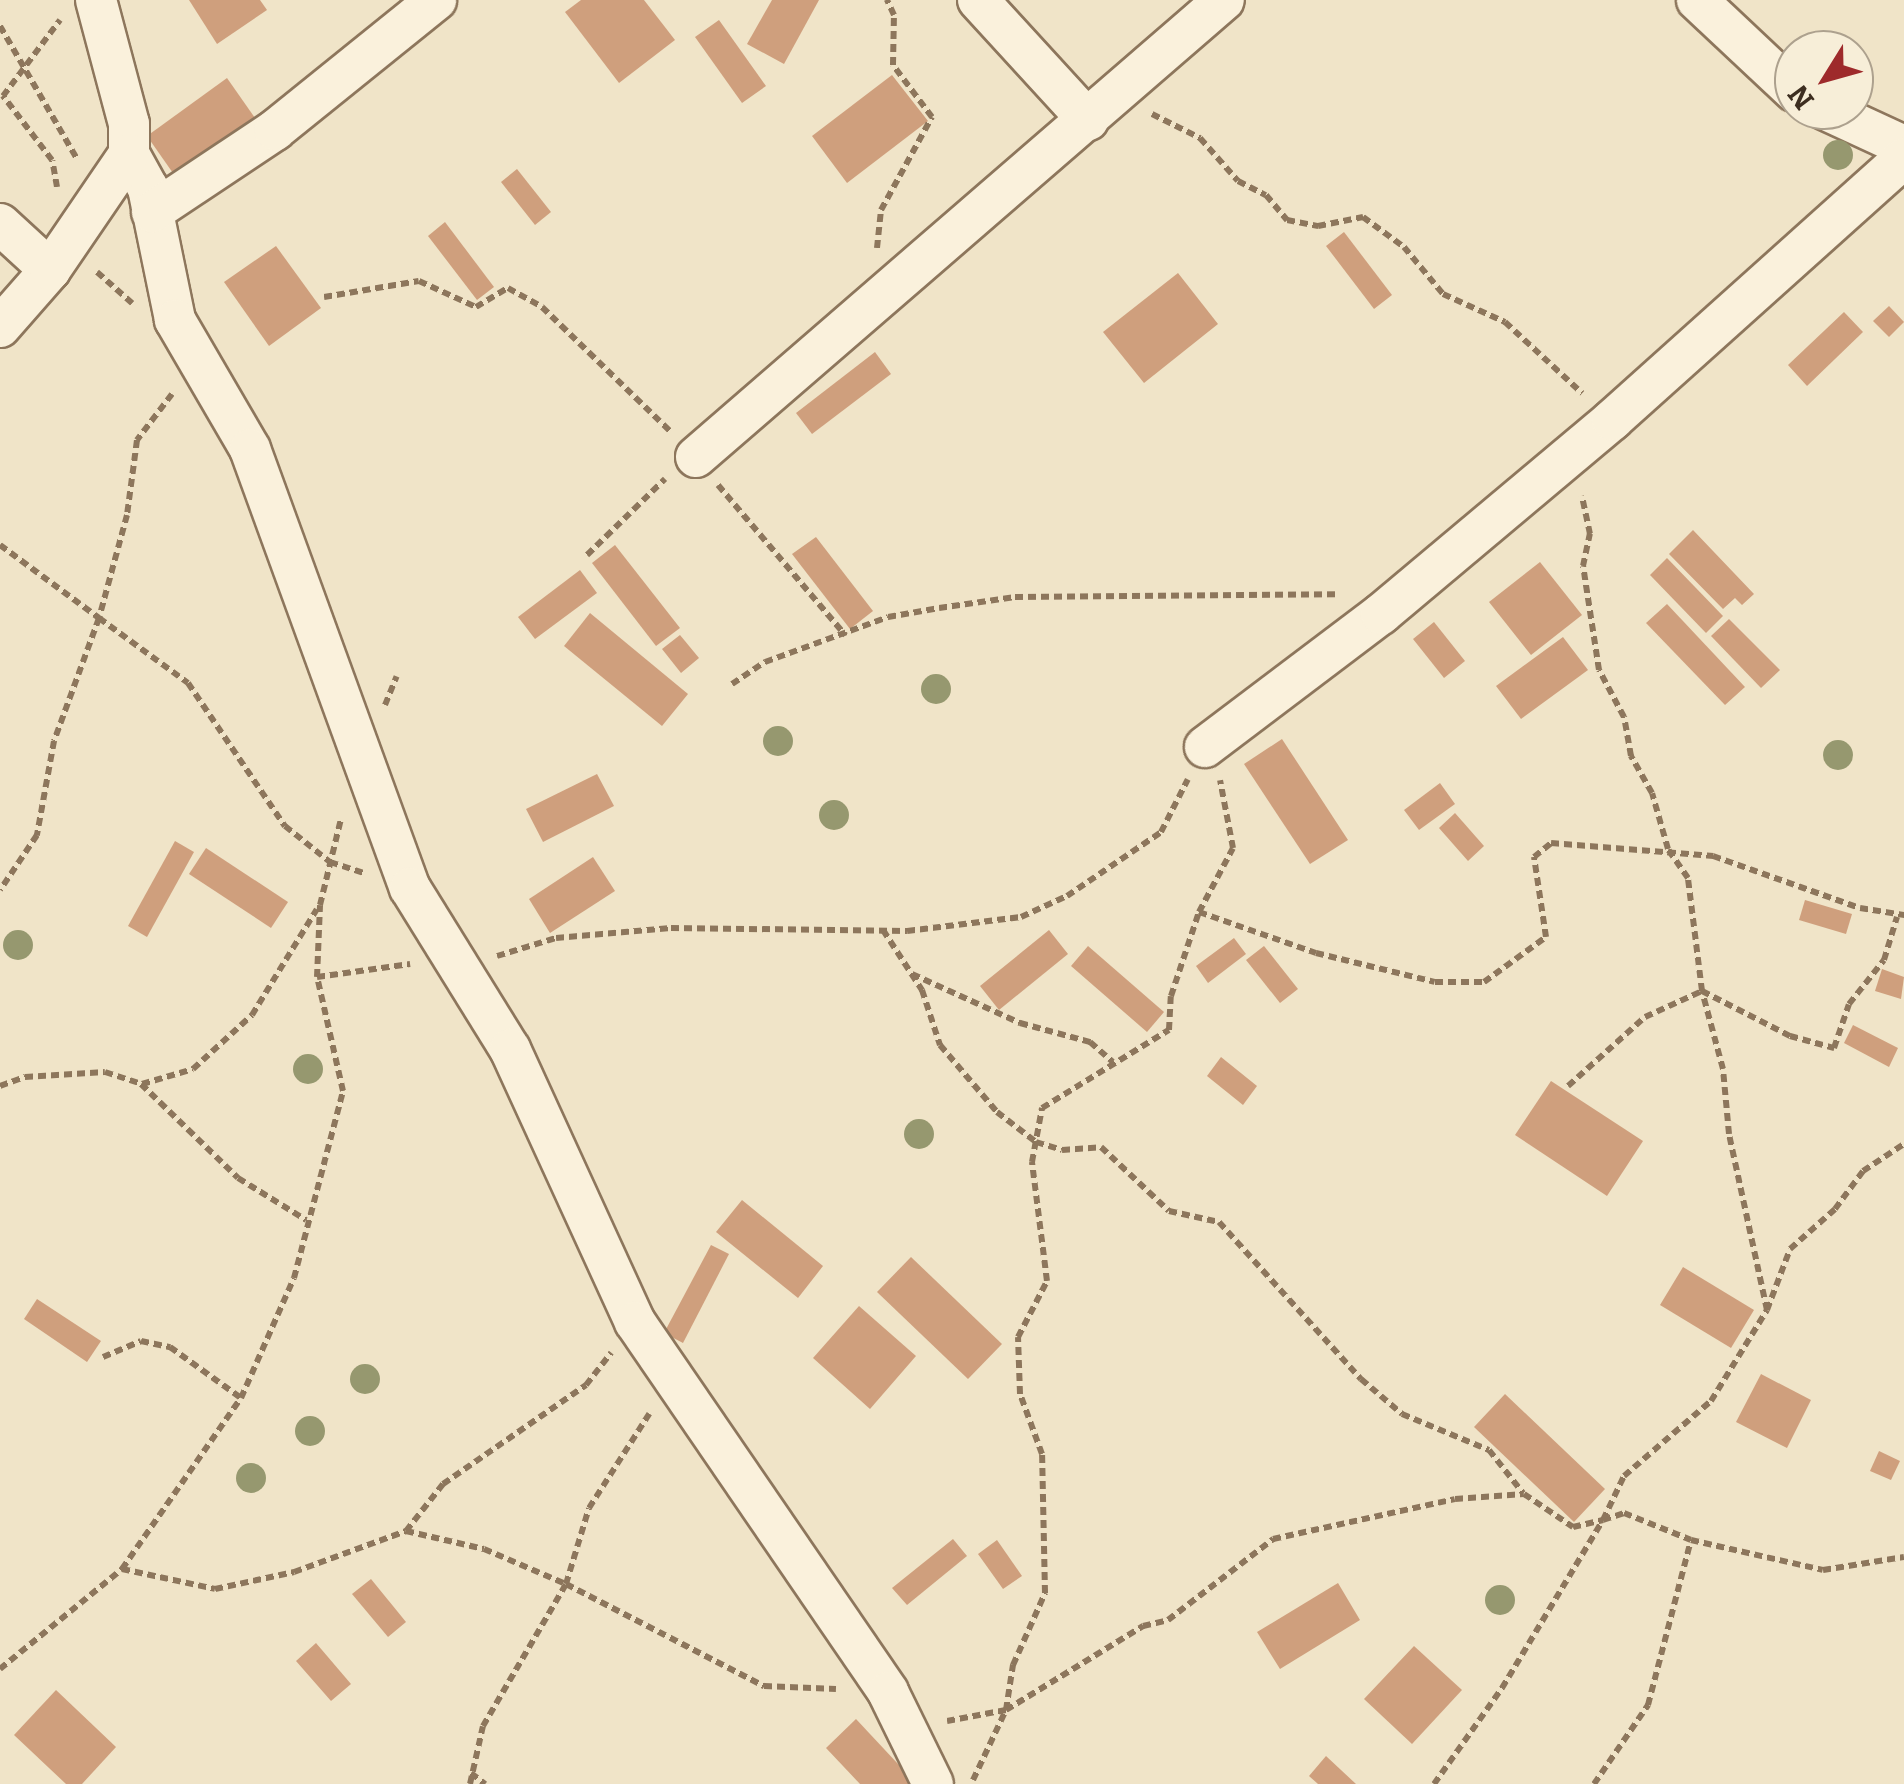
<!DOCTYPE html>
<style>
body{margin:0}
#map{position:relative;width:1904px;height:1784px;overflow:hidden;background:#f0e4c8;font-family:Bitter,serif}
div>[style]{position:absolute}
.building>*{inset:0;background:#cf9f7d}
.path>*{height:6px;margin-top:-3px;transform-origin:0;background:repeating-linear-gradient(90deg,#8d765c 0 8px,transparent 0 13px)}
.roads{filter:drop-shadow(2px 0 #8d765c) drop-shadow(-2px 0 #8d765c) drop-shadow(0 2px #8d765c) drop-shadow(0 -2px #8d765c)}
.minor>*{height:40px;margin:-20px;padding:0 20px;transform-origin:20px;border-radius:20px;background:#faf1dc}
.trees>*{width:30px;height:30px;margin:-15px;border-radius:50%;background:#96986f}
span{translate:-50% -50%;white-space:nowrap;text-align:center;line-height:1.15;-webkit-text-stroke:10px #f7eed8;paint-order:stroke}
.north{position:absolute;left:1774px;top:30px;width:100px;height:100px;box-sizing:border-box;background:#f7eed8;border:2px solid #ada18e;border-radius:50%;rotate:233deg;font-size:28px;font-weight:700;line-height:40px;text-align:center;color:#3d2e20}
.north::after{content:'';display:block;margin:auto;width:35px;height:45px;background:#9e2a2b;clip-path:polygon(50% 0,100% 100%,50% 72%,0 100%)}
</style>
<div id="map">
<div class="building">
<i style="clip-path:polygon(189px 0,260px 0,267px 10px,217px 44px)"></i>
<i style="clip-path:polygon(581px 0,644px 0,675px 40px,619px 83px,565px 12px)"></i>
<i style="clip-path:polygon(772px 0,819px 0,784px 64px,747px 44px)"></i>
<i style="clip-path:polygon(719px 20px,766px 86px,742px 103px,695px 37px)"></i>
<i style="clip-path:polygon(892px 75px,928px 121px,847px 183px,812px 136px)"></i>
<i style="clip-path:polygon(227px 78px,255px 118px,175px 176px,147px 136px)"></i>
<i style="clip-path:polygon(517px 169px,551px 212px,535px 225px,501px 182px)"></i>
<i style="clip-path:polygon(445px 222px,494px 287px,477px 300px,428px 236px)"></i>
<i style="clip-path:polygon(1344px 232px,1392px 295px,1374px 309px,1326px 246px)"></i>
<i style="clip-path:polygon(276px 246px,321px 308px,269px 346px,224px 282px)"></i>
<i style="clip-path:polygon(1178px 273px,1218px 324px,1144px 383px,1103px 332px)"></i>
<i style="clip-path:polygon(1889px 306px,1904px 322px,1889px 337px,1873px 321px)"></i>
<i style="clip-path:polygon(1844px 312px,1863px 332px,1807px 386px,1788px 365px)"></i>
<i style="clip-path:polygon(875px 352px,891px 374px,812px 434px,796px 413px)"></i>
<i style="clip-path:polygon(1693px 530px,1754px 594px,1742px 605px,1735px 598px,1723px 609px,1669px 554px)"></i>
<i style="clip-path:polygon(816px 537px,873px 611px,850px 629px,792px 554px)"></i>
<i style="clip-path:polygon(615px 545px,680px 628px,656px 646px,592px 563px)"></i>
<i style="clip-path:polygon(1667px 558px,1723px 616px,1706px 633px,1650px 575px)"></i>
<i style="clip-path:polygon(1540px 562px,1582px 615px,1531px 655px,1489px 602px)"></i>
<i style="clip-path:polygon(580px 570px,597px 593px,535px 639px,518px 617px)"></i>
<i style="clip-path:polygon(1667px 604px,1745px 687px,1725px 705px,1646px 623px)"></i>
<i style="clip-path:polygon(590px 613px,688px 694px,662px 726px,564px 646px)"></i>
<i style="clip-path:polygon(1729px 619px,1780px 670px,1761px 688px,1711px 636px)"></i>
<i style="clip-path:polygon(1434px 622px,1465px 661px,1444px 678px,1413px 639px)"></i>
<i style="clip-path:polygon(680px 635px,699px 658px,681px 673px,662px 649px)"></i>
<i style="clip-path:polygon(1563px 637px,1588px 670px,1521px 719px,1496px 686px)"></i>
<i style="clip-path:polygon(1282px 739px,1348px 840px,1310px 864px,1244px 764px)"></i>
<i style="clip-path:polygon(597px 774px,614px 806px,543px 842px,526px 809px)"></i>
<i style="clip-path:polygon(1440px 783px,1455px 804px,1419px 830px,1404px 810px)"></i>
<i style="clip-path:polygon(1455px 813px,1484px 846px,1468px 861px,1439px 828px)"></i>
<i style="clip-path:polygon(175px 841px,194px 852px,147px 937px,128px 926px)"></i>
<i style="clip-path:polygon(206px 848px,288px 902px,271px 928px,189px 874px)"></i>
<i style="clip-path:polygon(593px 857px,615px 891px,550px 933px,529px 899px)"></i>
<i style="clip-path:polygon(1805px 900px,1852px 914px,1846px 934px,1799px 920px)"></i>
<i style="clip-path:polygon(1049px 930px,1068px 954px,999px 1010px,980px 986px)"></i>
<i style="clip-path:polygon(1234px 938px,1246px 954px,1208px 983px,1196px 966px)"></i>
<i style="clip-path:polygon(1088px 946px,1164px 1012px,1147px 1032px,1071px 966px)"></i>
<i style="clip-path:polygon(1264px 946px,1298px 989px,1280px 1003px,1246px 960px)"></i>
<i style="clip-path:polygon(1882px 969px,1904px 977px,1901px 999px,1875px 991px)"></i>
<i style="clip-path:polygon(1853px 1025px,1898px 1048px,1889px 1067px,1844px 1043px)"></i>
<i style="clip-path:polygon(1221px 1057px,1257px 1086px,1243px 1105px,1207px 1076px)"></i>
<i style="clip-path:polygon(1551px 1081px,1643px 1141px,1607px 1196px,1515px 1135px)"></i>
<i style="clip-path:polygon(742px 1200px,823px 1266px,798px 1298px,716px 1232px)"></i>
<i style="clip-path:polygon(711px 1245px,729px 1254px,683px 1343px,664px 1333px)"></i>
<i style="clip-path:polygon(911px 1257px,1002px 1344px,968px 1379px,877px 1292px)"></i>
<i style="clip-path:polygon(1683px 1267px,1754px 1310px,1731px 1348px,1660px 1305px)"></i>
<i style="clip-path:polygon(37px 1299px,101px 1341px,87px 1362px,24px 1319px)"></i>
<i style="clip-path:polygon(859px 1306px,916px 1356px,870px 1409px,813px 1358px)"></i>
<i style="clip-path:polygon(1761px 1374px,1811px 1400px,1787px 1448px,1736px 1422px)"></i>
<i style="clip-path:polygon(1505px 1394px,1605px 1489px,1574px 1522px,1474px 1427px)"></i>
<i style="clip-path:polygon(1879px 1451px,1900px 1461px,1891px 1480px,1870px 1471px)"></i>
<i style="clip-path:polygon(953px 1539px,967px 1556px,907px 1605px,892px 1588px)"></i>
<i style="clip-path:polygon(997px 1540px,1022px 1576px,1003px 1589px,978px 1554px)"></i>
<i style="clip-path:polygon(371px 1579px,406px 1622px,388px 1637px,352px 1594px)"></i>
<i style="clip-path:polygon(1338px 1583px,1360px 1620px,1280px 1669px,1257px 1632px)"></i>
<i style="clip-path:polygon(316px 1643px,351px 1684px,331px 1701px,296px 1661px)"></i>
<i style="clip-path:polygon(1414px 1646px,1462px 1690px,1412px 1744px,1364px 1699px)"></i>
<i style="clip-path:polygon(56px 1690px,116px 1747px,82px 1784px,66px 1784px,14px 1735px)"></i>
<i style="clip-path:polygon(856px 1719px,913px 1780px,908px 1784px,860px 1784px,826px 1748px)"></i>
<i style="clip-path:polygon(1326px 1756px,1356px 1784px,1318px 1784px,1309px 1776px)"></i>
</div>
<div class="path">
<i style="left:0;top:26px;width:154px;rotate:59.9deg"></i>
<i style="left:1152px;top:114px;width:54px;rotate:26.6deg"></i>
<i style="left:1200px;top:138px;width:57px;rotate:48.5deg"></i>
<i style="left:1238px;top:181px;width:31px;rotate:27deg"></i>
<i style="left:1266px;top:195px;width:33px;rotate:50deg"></i>
<i style="left:1287px;top:220px;width:32px;rotate:11deg"></i>
<i style="left:1318px;top:226px;width:46px;rotate:-11.3deg"></i>
<i style="left:1363px;top:217px;width:51px;rotate:36.2deg"></i>
<i style="left:1404px;top:247px;width:61px;rotate:50.3deg"></i>
<i style="left:1443px;top:294px;width:68px;rotate:24.3deg"></i>
<i style="left:1505px;top:322px;width:105px;rotate:42.7deg"></i>
<i style="left:57px;top:187px;width:27px;rotate:-100deg"></i>
<i style="left:52px;top:160px;width:81px;rotate:-127.4deg"></i>
<i style="left:3px;top:96px;width:95px;rotate:-53.1deg"></i>
<i style="left:877px;top:248px;width:38px;rotate:-84deg"></i>
<i style="left:881px;top:210px;width:106px;rotate:-61.3deg"></i>
<i style="left:932px;top:117px;width:65px;rotate:-126.9deg"></i>
<i style="left:893px;top:65px;width:50px;rotate:-88.9deg"></i>
<i style="left:894px;top:15px;width:17px;rotate:-115deg"></i>
<i style="left:97px;top:272px;width:47px;rotate:41.5deg"></i>
<i style="left:324px;top:297px;width:96px;rotate:-9.6deg"></i>
<i style="left:419px;top:281px;width:63px;rotate:24.5deg"></i>
<i style="left:476px;top:307px;width:37px;rotate:-31deg"></i>
<i style="left:508px;top:288px;width:39px;rotate:29deg"></i>
<i style="left:542px;top:307px;width:178px;rotate:44.1deg"></i>
<i style="left:172px;top:394px;width:58px;rotate:127.3deg"></i>
<i style="left:137px;top:440px;width:76px;rotate:97.6deg"></i>
<i style="left:127px;top:515px;width:107px;rotate:105.2deg"></i>
<i style="left:99px;top:618px;width:110px;rotate:36.1deg"></i>
<i style="left:188px;top:683px;width:173px;rotate:55.9deg"></i>
<i style="left:285px;top:826px;width:58px;rotate:38.7deg"></i>
<i style="left:330px;top:862px;width:36px;rotate:18deg"></i>
<i style="left:718px;top:485px;width:197px;rotate:49.7deg"></i>
<i style="left:0;top:545px;width:123px;rotate:36.4deg"></i>
<i style="left:99px;top:618px;width:131px;rotate:110.1deg"></i>
<i style="left:54px;top:741px;width:96px;rotate:100.3deg"></i>
<i style="left:37px;top:835px;width:66px;rotate:123.9deg"></i>
<i style="left:587px;top:555px;width:109px;rotate:-44.3deg"></i>
<i style="left:732px;top:684px;width:40px;rotate:-34deg"></i>
<i style="left:765px;top:662px;width:131px;rotate:-20.1deg"></i>
<i style="left:888px;top:617px;width:52px;rotate:-10deg"></i>
<i style="left:939px;top:608px;width:77px;rotate:-8.2deg"></i>
<i style="left:1015px;top:597px;width:324px;rotate:-0.5deg"></i>
<i style="left:385px;top:705px;width:31px;rotate:-68deg"></i>
<i style="left:1199px;top:912px;width:124px;rotate:19.3deg"></i>
<i style="left:1316px;top:953px;width:122px;rotate:13.7deg"></i>
<i style="left:1435px;top:982px;width:49px"></i>
<i style="left:1484px;top:982px;width:77px;rotate:-36deg"></i>
<i style="left:1546px;top:937px;width:81px;rotate:-98.5deg"></i>
<i style="left:1534px;top:857px;width:22px;rotate:-39deg"></i>
<i style="left:1551px;top:843px;width:163px;rotate:4.6deg"></i>
<i style="left:1713px;top:856px;width:156px;rotate:19.5deg"></i>
<i style="left:1860px;top:908px;width:45px;rotate:9deg"></i>
<i style="left:883px;top:930px;width:72px;rotate:57deg"></i>
<i style="left:922px;top:990px;width:58px;rotate:71.9deg"></i>
<i style="left:940px;top:1045px;width:88px;rotate:49.6deg"></i>
<i style="left:997px;top:1112px;width:49px;rotate:37.6deg"></i>
<i style="left:1036px;top:1142px;width:27px;rotate:17deg"></i>
<i style="left:1062px;top:1150px;width:39px;rotate:-4deg"></i>
<i style="left:1101px;top:1147px;width:93px;rotate:43.3deg"></i>
<i style="left:1169px;top:1211px;width:51px;rotate:12.4deg"></i>
<i style="left:1219px;top:1222px;width:212px;rotate:47.9deg"></i>
<i style="left:1361px;top:1379px;width:54px;rotate:40.5deg"></i>
<i style="left:1402px;top:1414px;width:94px;rotate:22.5deg"></i>
<i style="left:1489px;top:1450px;width:55px;rotate:51.7deg"></i>
<i style="left:497px;top:956px;width:62px;rotate:-17deg"></i>
<i style="left:556px;top:938px;width:115px;rotate:-5deg"></i>
<i style="left:671px;top:928px;width:236px;rotate:0.7deg"></i>
<i style="left:907px;top:931px;width:115px;rotate:-7deg"></i>
<i style="left:1021px;top:917px;width:51px;rotate:-24.5deg"></i>
<i style="left:1067px;top:896px;width:114px;rotate:-34.2deg"></i>
<i style="left:1161px;top:832px;width:59px;rotate:-63deg"></i>
<i style="left:912px;top:974px;width:119px;rotate:24.4deg"></i>
<i style="left:1020px;top:1023px;width:73px;rotate:15.2deg"></i>
<i style="left:1090px;top:1042px;width:30px;rotate:41deg"></i>
<i style="left:317px;top:977px;width:94px;rotate:-8deg"></i>
<i style="left:142px;top:1084px;width:53px;rotate:-16.4deg"></i>
<i style="left:193px;top:1069px;width:80px;rotate:-42.5deg"></i>
<i style="left:252px;top:1015px;width:124px;rotate:-58.5deg"></i>
<i style="left:0;top:1086px;width:27px;rotate:-20deg"></i>
<i style="left:25px;top:1077px;width:80px;rotate:-3.6deg"></i>
<i style="left:105px;top:1072px;width:38px;rotate:18deg"></i>
<i style="left:141px;top:1084px;width:135px;rotate:44.1deg"></i>
<i style="left:238px;top:1178px;width:80px;rotate:31.7deg"></i>
<i style="left:1568px;top:1086px;width:103px;rotate:-41.9deg"></i>
<i style="left:1645px;top:1017px;width:63px;rotate:-24.5deg"></i>
<i style="left:1702px;top:991px;width:99px;rotate:27.1deg"></i>
<i style="left:1790px;top:1036px;width:46px;rotate:15.3deg"></i>
<i style="left:1834px;top:1048px;width:46px;rotate:-71.2deg"></i>
<i style="left:1849px;top:1004px;width:56px;rotate:-51.5deg"></i>
<i style="left:1884px;top:960px;width:45px;rotate:-73.2deg"></i>
<i style="left:1767px;top:1310px;width:65px;rotate:-69.3deg"></i>
<i style="left:1790px;top:1249px;width:60px;rotate:-41.6deg"></i>
<i style="left:1835px;top:1209px;width:47px;rotate:-53.6deg"></i>
<i style="left:1863px;top:1171px;width:49px;rotate:-33.4deg"></i>
<i style="left:103px;top:1357px;width:41px;rotate:-22.8deg"></i>
<i style="left:141px;top:1341px;width:30px;rotate:12deg"></i>
<i style="left:170px;top:1347px;width:87px;rotate:35.7deg"></i>
<i style="left:406px;top:1531px;width:60px;rotate:-51.8deg"></i>
<i style="left:443px;top:1484px;width:174px;rotate:-34.7deg"></i>
<i style="left:586px;top:1385px;width:41px;rotate:-52deg"></i>
<i style="left:122px;top:1569px;width:95px;rotate:12.1deg"></i>
<i style="left:215px;top:1589px;width:81px;rotate:-12.1deg"></i>
<i style="left:294px;top:1572px;width:119px;rotate:-20.1deg"></i>
<i style="left:406px;top:1531px;width:80px;rotate:13deg"></i>
<i style="left:484px;top:1549px;width:89px;rotate:23.1deg"></i>
<i style="left:566px;top:1584px;width:223px;rotate:27.3deg"></i>
<i style="left:764px;top:1686px;width:72px;rotate:2.4deg"></i>
<i style="left:0;top:1669px;width:158px;rotate:-39.3deg"></i>
<i style="left:122px;top:1569px;width:208px;rotate:-55.2deg"></i>
<i style="left:241px;top:1398px;width:131px;rotate:-66.2deg"></i>
<i style="left:294px;top:1278px;width:193px;rotate:-75.3deg"></i>
<i style="left:343px;top:1091px;width:117px;rotate:-102.8deg"></i>
<i style="left:317px;top:977px;width:72px;rotate:-87.6deg"></i>
<i style="left:320px;top:905px;width:89px;rotate:-76.3deg"></i>
<i style="left:947px;top:1721px;width:60px;rotate:-10.6deg"></i>
<i style="left:1006px;top:1710px;width:46px;rotate:-81.2deg"></i>
<i style="left:1013px;top:1665px;width:79px;rotate:-66deg"></i>
<i style="left:1045px;top:1593px;width:139px;rotate:-91.2deg"></i>
<i style="left:1042px;top:1454px;width:64px;rotate:-110.1deg"></i>
<i style="left:1020px;top:1394px;width:57px;rotate:-92deg"></i>
<i style="left:1018px;top:1337px;width:63px;rotate:-62.6deg"></i>
<i style="left:1047px;top:1281px;width:120px;rotate:-97.2deg"></i>
<i style="left:1032px;top:1162px;width:55px;rotate:-79.5deg"></i>
<i style="left:1042px;top:1108px;width:149px;rotate:-31.6deg"></i>
<i style="left:1169px;top:1030px;width:34px;rotate:-87deg"></i>
<i style="left:1171px;top:996px;width:89px;rotate:-71.6deg"></i>
<i style="left:1199px;top:912px;width:72px;rotate:-62deg"></i>
<i style="left:1233px;top:848px;width:69px;rotate:-100.8deg"></i>
<i style="left:471px;top:1773px;width:18px;rotate:38deg"></i>
<i style="left:973px;top:1780px;width:77px;rotate:-64.8deg"></i>
<i style="left:1006px;top:1710px;width:161px;rotate:-31.5deg"></i>
<i style="left:1143px;top:1626px;width:26px;rotate:-13deg"></i>
<i style="left:1168px;top:1620px;width:133px;rotate:-37.6deg"></i>
<i style="left:1273px;top:1539px;width:186px;rotate:-12.4deg"></i>
<i style="left:1455px;top:1499px;width:69px;rotate:-4.1deg"></i>
<i style="left:1524px;top:1494px;width:59px;rotate:34deg"></i>
<i style="left:1573px;top:1527px;width:31px;rotate:-13deg"></i>
<i style="left:1603px;top:1520px;width:49px;rotate:-64.5deg"></i>
<i style="left:1624px;top:1476px;width:115px;rotate:-40.8deg"></i>
<i style="left:1711px;top:1401px;width:107px;rotate:-58.4deg"></i>
<i style="left:1767px;top:1310px;width:180px;rotate:-102.2deg"></i>
<i style="left:1729px;top:1134px;width:65px;rotate:-95.3deg"></i>
<i style="left:1723px;top:1069px;width:81px;rotate:-105.1deg"></i>
<i style="left:1702px;top:991px;width:114px;rotate:-97.1deg"></i>
<i style="left:1688px;top:878px;width:35px;rotate:-125deg"></i>
<i style="left:1668px;top:849px;width:58px;rotate:-105.9deg"></i>
<i style="left:1652px;top:793px;width:43px;rotate:-119.6deg"></i>
<i style="left:1631px;top:756px;width:40px;rotate:-100deg"></i>
<i style="left:1624px;top:717px;width:53px;rotate:-118deg"></i>
<i style="left:1599px;top:670px;width:105px;rotate:-98.7deg"></i>
<i style="left:1583px;top:566px;width:33px;rotate:-78deg"></i>
<i style="left:1590px;top:534px;width:39px;rotate:-102deg"></i>
<i style="left:470px;top:1784px;width:59px;rotate:-77.4deg"></i>
<i style="left:483px;top:1726px;width:164px;rotate:-59.7deg"></i>
<i style="left:566px;top:1584px;width:79px;rotate:-73.2deg"></i>
<i style="left:589px;top:1508px;width:112px;rotate:-57.4deg"></i>
<i style="left:1434px;top:1784px;width:118px;rotate:-54.7deg"></i>
<i style="left:1502px;top:1688px;width:196px;rotate:-59deg"></i>
<i style="left:1603px;top:1520px;width:22px;rotate:-18deg"></i>
<i style="left:1624px;top:1513px;width:72px;rotate:21.9deg"></i>
<i style="left:1691px;top:1540px;width:135px;rotate:12.8deg"></i>
<i style="left:1823px;top:1570px;width:82px;rotate:-9.1deg"></i>
<i style="left:1594px;top:1784px;width:96px;rotate:-55.6deg"></i>
<i style="left:1648px;top:1705px;width:171px;rotate:-75.4deg"></i>
</div>
<div class="roads">
<div class="minor">
<i style="left:96px;top:0;width:128px;rotate:75.1deg"></i>
<i style="left:129px;top:124px;width:30px;rotate:90deg"></i>
<i style="left:129px;top:154px;width:39px;rotate:61deg"></i>
<i style="left:148px;top:188px;width:135px;rotate:78.4deg"></i>
<i style="left:175px;top:320px;width:149px;rotate:59.8deg"></i>
<i style="left:250px;top:449px;width:467px;rotate:70deg"></i>
<i style="left:410px;top:888px;width:190px;rotate:58.2deg"></i>
<i style="left:510px;top:1049px;width:300px;rotate:65.4deg"></i>
<i style="left:635px;top:1322px;width:448px;rotate:55.6deg"></i>
<i style="left:888px;top:1692px;width:102px;rotate:63.9deg"></i>
<i style="left:978px;top:0;width:163px;rotate:47.5deg"></i>
<i style="left:1697px;top:0;width:133px;rotate:43.2deg"></i>
<i style="left:1826px;top:110px;width:86px;rotate:24.8deg"></i>
<i style="left:152px;top:212px;width:148px;rotate:-33.7deg"></i>
<i style="left:275px;top:130px;width:207px;rotate:-38.9deg"></i>
<i style="left:0;top:224px;width:68px;rotate:42.6deg"></i>
<i style="left:0;top:327px;width:76px;rotate:-48.7deg"></i>
<i style="left:50px;top:270px;width:140px;rotate:-55.7deg"></i>
<i style="left:696px;top:457px;width:698px;rotate:-40.88deg"></i>
<i style="left:1205px;top:747px;width:221px;rotate:-37.1deg"></i>
<i style="left:1381px;top:614px;width:302px;rotate:-40deg"></i>
<i style="left:1612px;top:420px;width:392px;rotate:-41.9deg"></i>
</div>
</div>
<div class="trees">
<i style="left:1838px;top:155px"></i>
<i style="left:936px;top:689px"></i>
<i style="left:778px;top:741px"></i>
<i style="left:1838px;top:755px"></i>
<i style="left:834px;top:815px"></i>
<i style="left:18px;top:945px"></i>
<i style="left:308px;top:1069px"></i>
<i style="left:919px;top:1134px"></i>
<i style="left:365px;top:1379px"></i>
<i style="left:310px;top:1431px"></i>
<i style="left:251px;top:1478px"></i>
<i style="left:1500px;top:1600px"></i>
</div>
<div class="north">N</div>
</div>
